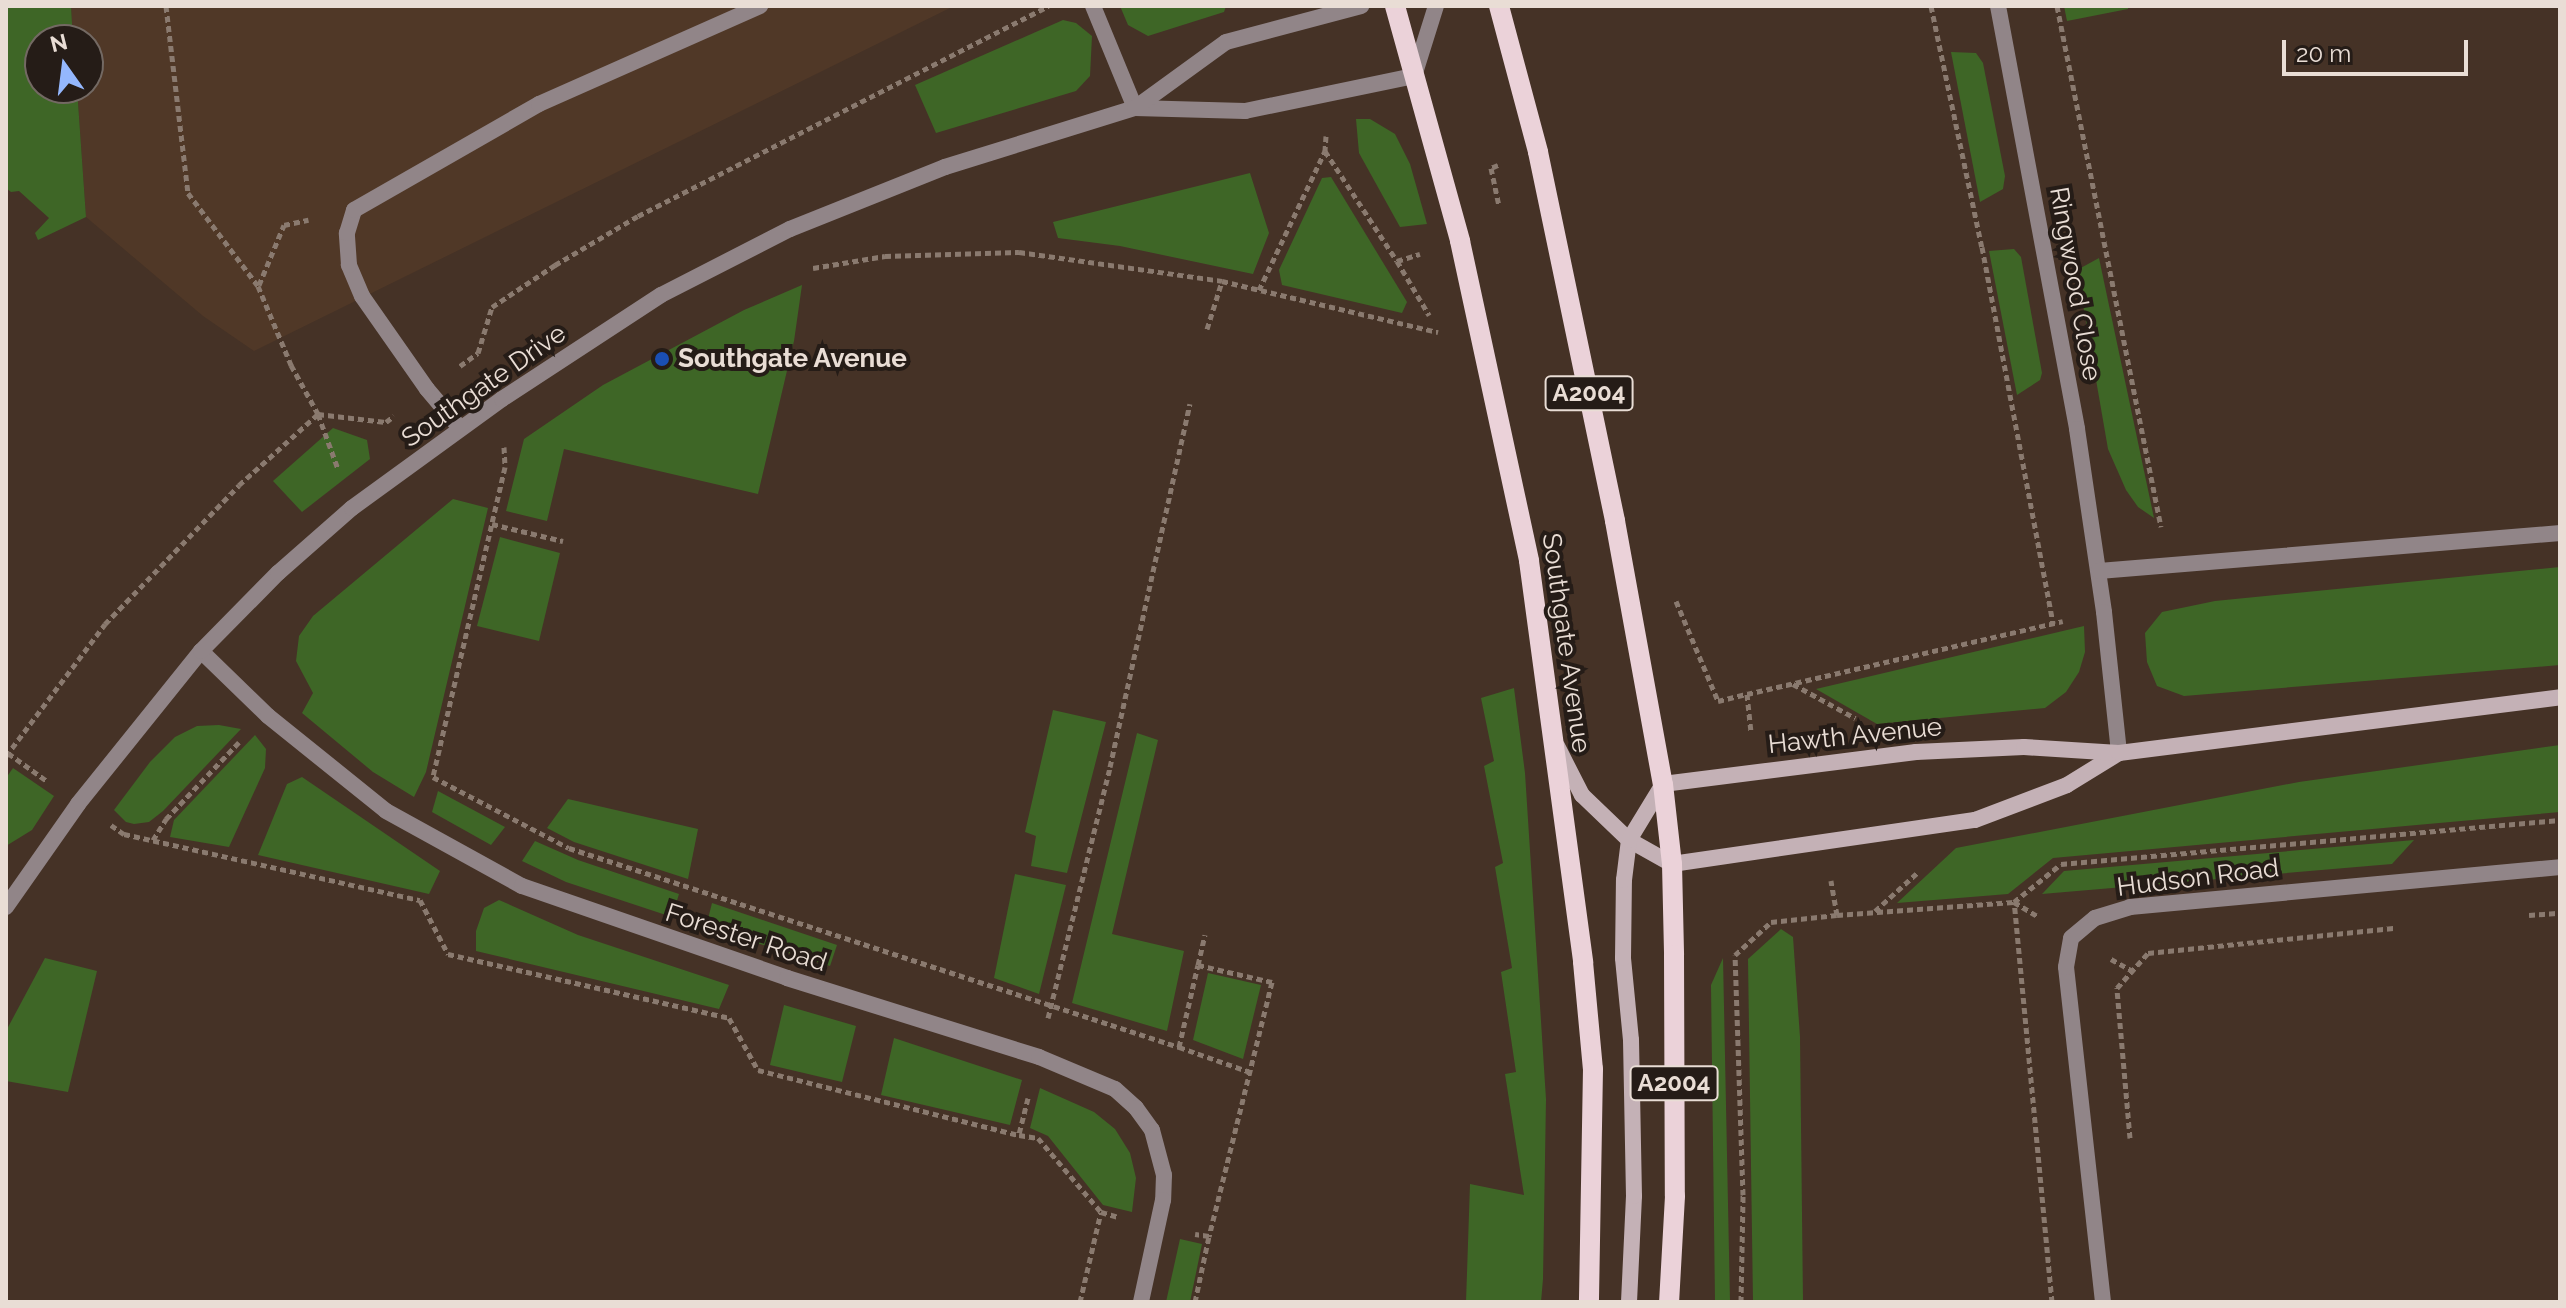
<!DOCTYPE html>
<style>
body{margin:0}
#map{position:relative;width:2566px;height:1308px;overflow:hidden;background:#453226;font-family:Raleway,sans-serif}
div>[style]{position:absolute}
.built>*{inset:0;background:#503827}
.green>*{inset:0;background:#3e6626}
.path>*{height:5px;margin-top:-2.5px;transform-origin:0;background:repeating-linear-gradient(90deg,#8a7a6f 0 6px,transparent 0 10px)}
.lane>*{height:16px;margin:-8px;padding:0 8px;transform-origin:8px;border-radius:8px;background:#918588}
.street>*{height:16px;margin:-8px;padding:0 8px;transform-origin:8px;border-radius:8px;background:#918588}
.secondary>*{height:16px;margin:-8px;padding:0 8px;transform-origin:8px;border-radius:8px;background:#c4b1b6}
.primary>*{height:20px;margin:-10px;padding:0 10px;transform-origin:10px;border-radius:10px;background:#ebd2d9}
.dots>*{width:22px;height:22px;translate:-50% -50%;box-sizing:border-box;border:4px solid #251c17;border-radius:50%}
span{translate:-50% -50%;white-space:nowrap;text-align:center;line-height:1.15;-webkit-text-stroke:8px #251c17;paint-order:stroke}
.shield-label span{padding:2px 6px;background:#251c17;border:2px solid;border-radius:6px;-webkit-text-stroke-width:0}
.shield-label{font-size:24px;color:#e9ddd5;font-weight:700}
.street-label{font-size:26px;color:#e9ddd5}
.poi-label{font-size:26px;color:#e9ddd5;font-weight:700}
.left{translate:0 -50%;text-align:left}
.frame{position:absolute;inset:0;border:8px solid #e9ddd5;pointer-events:none}
.north{position:absolute;left:24px;top:24px;width:80px;height:80px;box-sizing:border-box;background:#251c17;border:2px solid #736963;border-radius:50%;rotate:346deg;font-size:22px;font-weight:700;line-height:32px;text-align:center;color:#e9ddd5}
.north::after{content:'';display:block;margin:auto;width:28px;height:36px;background:#94b7fd;clip-path:polygon(50% 0,100% 100%,50% 72%,0 100%)}
.scale{position:absolute;left:2282px;top:40px;width:186px;height:36px;box-sizing:border-box;border:4px solid #e9ddd5;border-top:0;padding-left:10px;font-size:24px;line-height:28px;white-space:nowrap;color:#e9ddd5;-webkit-text-stroke:6px #251c17;paint-order:stroke}
</style>
<div id="map">
<div class="built">
<i style="clip-path:polygon(71px 6px,954px 6px,254px 351px,203px 316px,86px 217px,77px 88px,88px 88px,88px 40px,73px 40px)"></i>
</div>
<div class="green">
<i style="clip-path:polygon(6px 6px,71px 6px,73px 40px,40px 40px,40px 88px,77px 88px,86px 217px,38px 240px,35px 233px,49px 218px,19px 191px,11px 192px,6px 188px)"></i>
<i style="clip-path:polygon(1120px 6px,1226px 6px,1224px 12px,1148px 36px,1128px 25px)"></i>
<i style="clip-path:polygon(2064px 6px,2128px 6px,2128px 9px,2067px 21px)"></i>
<i style="clip-path:polygon(1063px 20px,1076px 23px,1092px 36px,1090px 76px,1076px 91px,936px 133px,915px 85px)"></i>
<i style="clip-path:polygon(1951px 52px,1976px 53px,1983px 63px,2005px 176px,2003px 189px,1980px 202px)"></i>
<i style="clip-path:polygon(1356px 119px,1370px 119px,1395px 134px,1410px 164px,1427px 224px,1400px 227px,1359px 153px)"></i>
<i style="clip-path:polygon(1250px 173px,1269px 233px,1253px 274px,1120px 246px,1058px 238px,1053px 222px)"></i>
<i style="clip-path:polygon(1331px 177px,1407px 302px,1402px 313px,1282px 285px,1279px 270px,1322px 178px)"></i>
<i style="clip-path:polygon(2014px 249px,2021px 257px,2042px 373px,2040px 380px,2017px 395px,1989px 251px)"></i>
<i style="clip-path:polygon(2099px 258px,2154px 518px,2138px 507px,2126px 490px,2108px 449px,2077px 270px)"></i>
<i style="clip-path:polygon(802px 285px,794px 341px,758px 494px,564px 449px,547px 521px,506px 511px,524px 439px,603px 385px,744px 310px)"></i>
<i style="clip-path:polygon(333px 428px,367px 440px,370px 459px,302px 512px,273px 481px)"></i>
<i style="clip-path:polygon(453px 499px,488px 508px,426px 772px,414px 797px,373px 772px,302px 713px,313px 693px,296px 661px,299px 636px,313px 616px)"></i>
<i style="clip-path:polygon(500px 537px,560px 553px,539px 641px,477px 626px)"></i>
<i style="clip-path:polygon(2560px 567px,2560px 665px,2184px 696px,2157px 686px,2147px 662px,2145px 633px,2162px 612px,2215px 601px)"></i>
<i style="clip-path:polygon(2084px 626px,2085px 652px,2079px 672px,2066px 692px,2045px 708px,1877px 724px,1816px 689px)"></i>
<i style="clip-path:polygon(1514px 688px,1525px 773px,1546px 1099px,1543px 1279px,1541px 1302px,1466px 1302px,1470px 1184px,1524px 1195px,1505px 1074px,1516px 1072px,1501px 972px,1512px 968px,1495px 867px,1503px 863px,1484px 766px,1494px 761px,1481px 698px)"></i>
<i style="clip-path:polygon(1053px 710px,1106px 722px,1067px 873px,1031px 866px,1036px 836px,1025px 832px)"></i>
<i style="clip-path:polygon(219px 725px,241px 729px,163px 811px,149px 822px,134px 824px,126px 822px,114px 810px,150px 762px,175px 737px,197px 726px)"></i>
<i style="clip-path:polygon(1137px 733px,1158px 740px,1112px 934px,1184px 951px,1167px 1031px,1072px 1003px)"></i>
<i style="clip-path:polygon(255px 735px,266px 749px,265px 768px,229px 847px,170px 837px,174px 820px)"></i>
<i style="clip-path:polygon(2560px 745px,2560px 812px,2053px 858px,2008px 894px,1897px 903px,1956px 848px,2299px 782px)"></i>
<i style="clip-path:polygon(13px 768px,54px 796px,32px 830px,6px 846px,6px 778px)"></i>
<i style="clip-path:polygon(302px 777px,440px 871px,429px 894px,258px 855px,287px 784px)"></i>
<i style="clip-path:polygon(438px 791px,505px 827px,491px 845px,432px 812px)"></i>
<i style="clip-path:polygon(568px 799px,698px 829px,688px 879px,574px 842px,547px 828px)"></i>
<i style="clip-path:polygon(2414px 840px,2392px 864px,2042px 894px,2064px 871px)"></i>
<i style="clip-path:polygon(535px 841px,578px 860px,679px 894px,672px 917px,566px 882px,522px 861px)"></i>
<i style="clip-path:polygon(1015px 874px,1066px 885px,1039px 994px,994px 978px)"></i>
<i style="clip-path:polygon(499px 900px,578px 935px,729px 985px,719px 1009px,476px 951px,476px 931px,484px 908px)"></i>
<i style="clip-path:polygon(712px 903px,837px 945px,830px 966px,706px 927px)"></i>
<i style="clip-path:polygon(1781px 929px,1793px 937px,1800px 1037px,1803px 1302px,1753px 1302px,1748px 959px)"></i>
<i style="clip-path:polygon(45px 958px,97px 971px,68px 1092px,6px 1081px,6px 1031px)"></i>
<i style="clip-path:polygon(1723px 958px,1730px 1302px,1715px 1302px,1711px 985px)"></i>
<i style="clip-path:polygon(1208px 973px,1261px 985px,1243px 1059px,1193px 1040px)"></i>
<i style="clip-path:polygon(784px 1005px,856px 1026px,842px 1082px,770px 1065px)"></i>
<i style="clip-path:polygon(894px 1038px,1022px 1080px,1010px 1125px,881px 1095px)"></i>
<i style="clip-path:polygon(1040px 1088px,1094px 1112px,1115px 1129px,1130px 1153px,1136px 1178px,1132px 1212px,1103px 1205px,1048px 1136px,1030px 1128px)"></i>
<i style="clip-path:polygon(1180px 1239px,1202px 1244px,1190px 1302px,1166px 1302px)"></i>
</div>
<div class="path">
<i style="left:166px;top:6px;width:188px;rotate:83.3deg"></i>
<i style="left:188px;top:193px;width:116px;rotate:53deg"></i>
<i style="left:258px;top:286px;width:86px;rotate:67.3deg"></i>
<i style="left:291px;top:365px;width:56px;rotate:61.1deg"></i>
<i style="left:318px;top:414px;width:59px;rotate:70deg"></i>
<i style="left:1931px;top:6px;width:246px;rotate:78.1deg"></i>
<i style="left:1982px;top:247px;width:383px;rotate:79.3deg"></i>
<i style="left:2057px;top:6px;width:531px;rotate:78.71deg"></i>
<i style="left:1326px;top:136px;width:15px;rotate:94deg"></i>
<i style="left:1325px;top:151px;width:131px;rotate:56.8deg"></i>
<i style="left:1397px;top:261px;width:24px;rotate:-17deg"></i>
<i style="left:1498px;top:165px;width:8px;rotate:157deg"></i>
<i style="left:1491px;top:168px;width:39px;rotate:78deg"></i>
<i style="left:1397px;top:261px;width:63px;rotate:59.3deg"></i>
<i style="left:813px;top:268px;width:73px;rotate:-9.5deg"></i>
<i style="left:885px;top:256px;width:134px;rotate:-1.7deg"></i>
<i style="left:1019px;top:252px;width:205px;rotate:8.1deg"></i>
<i style="left:1222px;top:281px;width:222px;rotate:13.3deg"></i>
<i style="left:259px;top:285px;width:65px;rotate:-67.4deg"></i>
<i style="left:284px;top:225px;width:25px;rotate:-12deg"></i>
<i style="left:1259px;top:290px;width:154px;rotate:-64.6deg"></i>
<i style="left:1207px;top:329px;width:50px;rotate:-72.6deg"></i>
<i style="left:460px;top:366px;width:22px;rotate:-36deg"></i>
<i style="left:478px;top:353px;width:48px;rotate:-73.1deg"></i>
<i style="left:492px;top:307px;width:76px;rotate:-33.7deg"></i>
<i style="left:555px;top:265px;width:96px;rotate:-30.6deg"></i>
<i style="left:638px;top:216px;width:461px;rotate:-27.1deg"></i>
<i style="left:504px;top:447px;width:20px;rotate:87deg"></i>
<i style="left:505px;top:467px;width:318px;rotate:103.1deg"></i>
<i style="left:433px;top:777px;width:153px;rotate:27.6deg"></i>
<i style="left:569px;top:848px;width:642px;rotate:18.07deg"></i>
<i style="left:1179px;top:1047px;width:84px;rotate:-77deg"></i>
<i style="left:1198px;top:965px;width:76px;rotate:12.9deg"></i>
<i style="left:1272px;top:982px;width:262px;rotate:103.9deg"></i>
<i style="left:1209px;top:1236px;width:14px;rotate:-172deg"></i>
<i style="left:492px;top:524px;width:73px;rotate:13.5deg"></i>
<i style="left:1676px;top:601px;width:108px;rotate:67.2deg"></i>
<i style="left:1718px;top:701px;width:30px;rotate:-14deg"></i>
<i style="left:1747px;top:694px;width:39px;rotate:84deg"></i>
<i style="left:1793px;top:684px;width:71px;rotate:28.7deg"></i>
<i style="left:1747px;top:694px;width:324px;rotate:-13deg"></i>
<i style="left:8px;top:753px;width:48px;rotate:35.7deg"></i>
<i style="left:6px;top:756px;width:165px;rotate:-53.1deg"></i>
<i style="left:105px;top:624px;width:193px;rotate:-46deg"></i>
<i style="left:239px;top:485px;width:106px;rotate:-41.9deg"></i>
<i style="left:318px;top:414px;width:68px;rotate:6.7deg"></i>
<i style="left:386px;top:422px;width:10px;rotate:-37deg"></i>
<i style="left:111px;top:825px;width:16px;rotate:35deg"></i>
<i style="left:124px;top:834px;width:303px;rotate:12.6deg"></i>
<i style="left:420px;top:900px;width:61px;rotate:62.6deg"></i>
<i style="left:448px;top:954px;width:288px;rotate:12.8deg"></i>
<i style="left:729px;top:1018px;width:60px;rotate:60.9deg"></i>
<i style="left:758px;top:1070px;width:269px;rotate:14deg"></i>
<i style="left:153px;top:840px;width:25px;rotate:-58deg"></i>
<i style="left:166px;top:819px;width:106px;rotate:-46.5deg"></i>
<i style="left:1875px;top:911px;width:58px;rotate:-42.2deg"></i>
<i style="left:1837px;top:915px;width:177px;rotate:-4.2deg"></i>
<i style="left:2014px;top:902px;width:27px;rotate:31deg"></i>
<i style="left:2529px;top:915px;width:31px;rotate:-4deg"></i>
<i style="left:2111px;top:959px;width:23px;rotate:29deg"></i>
<i style="left:1198px;top:965px;width:31px;rotate:-77deg"></i>
<i style="left:1048px;top:1018px;width:259px;rotate:-76.1deg"></i>
<i style="left:1110px;top:767px;width:372px;rotate:-77.6deg"></i>
<i style="left:1179px;top:1047px;width:75px;rotate:19.4deg"></i>
<i style="left:1028px;top:1098px;width:38px;rotate:104deg"></i>
<i style="left:1019px;top:1135px;width:19px;rotate:9deg"></i>
<i style="left:1038px;top:1138px;width:97px;rotate:49.6deg"></i>
<i style="left:2130px;top:1138px;width:151px;rotate:-95deg"></i>
<i style="left:2117px;top:988px;width:47px;rotate:-48.5deg"></i>
<i style="left:2148px;top:953px;width:249px;rotate:-5.8deg"></i>
<i style="left:1080px;top:1302px;width:92px;rotate:-76.9deg"></i>
<i style="left:1101px;top:1212px;width:19px;rotate:16deg"></i>
<i style="left:1195px;top:1302px;width:67px;rotate:-78deg"></i>
<i style="left:1741px;top:1302px;width:107px;rotate:-88.9deg"></i>
<i style="left:1743px;top:1195px;width:240px;rotate:-91.9deg"></i>
<i style="left:1735px;top:955px;width:49px;rotate:-42.5deg"></i>
<i style="left:1771px;top:922px;width:66px;rotate:-6.1deg"></i>
<i style="left:1837px;top:915px;width:35px;rotate:-100deg"></i>
<i style="left:2052px;top:1302px;width:402px;rotate:-95.4deg"></i>
<i style="left:2014px;top:902px;width:60px;rotate:-39deg"></i>
<i style="left:2061px;top:864px;width:501px;rotate:-5.04deg"></i>
</div>
<div class="lane">
<i style="left:1093px;top:6px;width:110px;rotate:67.6deg"></i>
<i style="left:460px;top:428px;width:51px;rotate:-130.2deg"></i>
<i style="left:427px;top:389px;width:113px;rotate:-125deg"></i>
<i style="left:362px;top:296px;width:34px;rotate:-113deg"></i>
<i style="left:349px;top:265px;width:32px;rotate:-94deg"></i>
<i style="left:347px;top:233px;width:24px;rotate:-73deg"></i>
<i style="left:354px;top:210px;width:213px;rotate:-29.8deg"></i>
<i style="left:539px;top:104px;width:242px;rotate:-23.9deg"></i>
</div>
<div class="street">
<i style="left:1998px;top:6px;width:430px;rotate:79.4deg"></i>
<i style="left:2077px;top:429px;width:185px;rotate:81.6deg"></i>
<i style="left:2104px;top:612px;width:142px;rotate:83.9deg"></i>
<i style="left:1135px;top:108px;width:110px;rotate:1.6deg"></i>
<i style="left:1245px;top:111px;width:173px;rotate:-11.7deg"></i>
<i style="left:1414px;top:76px;width:73px;rotate:-72.6deg"></i>
<i style="left:2099px;top:571px;width:463px;rotate:-4.7deg"></i>
<i style="left:201px;top:651px;width:93px;rotate:44.1deg"></i>
<i style="left:268px;top:716px;width:151px;rotate:38.8deg"></i>
<i style="left:386px;top:811px;width:155px;rotate:28.9deg"></i>
<i style="left:522px;top:886px;width:281px;rotate:19.1deg"></i>
<i style="left:787px;top:978px;width:264px;rotate:17.4deg"></i>
<i style="left:1039px;top:1057px;width:82px;rotate:22.8deg"></i>
<i style="left:1115px;top:1089px;width:28px;rotate:42deg"></i>
<i style="left:1136px;top:1108px;width:27px;rotate:54deg"></i>
<i style="left:1152px;top:1130px;width:47px;rotate:75.1deg"></i>
<i style="left:1164px;top:1175px;width:25px;rotate:92deg"></i>
<i style="left:1163px;top:1200px;width:104px;rotate:102.2deg"></i>
<i style="left:6px;top:907px;width:126px;rotate:-55deg"></i>
<i style="left:78px;top:804px;width:196px;rotate:-51.2deg"></i>
<i style="left:201px;top:651px;width:110px;rotate:-45.4deg"></i>
<i style="left:278px;top:573px;width:98px;rotate:-41.3deg"></i>
<i style="left:352px;top:508px;width:185px;rotate:-36deg"></i>
<i style="left:502px;top:399px;width:190px;rotate:-33.2deg"></i>
<i style="left:661px;top:295px;width:145px;rotate:-27.1deg"></i>
<i style="left:790px;top:229px;width:167px;rotate:-21.8deg"></i>
<i style="left:945px;top:167px;width:199px;rotate:-17.3deg"></i>
<i style="left:1135px;top:108px;width:112px;rotate:-36deg"></i>
<i style="left:1226px;top:42px;width:140px;rotate:-14.9deg"></i>
<i style="left:2103px;top:1302px;width:337px;rotate:-96.3deg"></i>
<i style="left:2066px;top:967px;width:29px;rotate:-80deg"></i>
<i style="left:2071px;top:938px;width:31px;rotate:-40deg"></i>
<i style="left:2095px;top:918px;width:37px;rotate:-17deg"></i>
<i style="left:2130px;top:907px;width:432px;rotate:-5.3deg"></i>
</div>
<div class="secondary">
<i style="left:1557px;top:746px;width:55px;rotate:63deg"></i>
<i style="left:1582px;top:795px;width:65px;rotate:43.8deg"></i>
<i style="left:1629px;top:840px;width:49px;rotate:29.2deg"></i>
<i style="left:1672px;top:864px;width:306px;rotate:-8.3deg"></i>
<i style="left:1975px;top:820px;width:98px;rotate:-20.8deg"></i>
<i style="left:2067px;top:785px;width:61px;rotate:-31.6deg"></i>
<i style="left:1629px;top:1302px;width:106px;rotate:-87.3deg"></i>
<i style="left:1634px;top:1196px;width:156px;rotate:-91.1deg"></i>
<i style="left:1631px;top:1040px;width:82px;rotate:-95.6deg"></i>
<i style="left:1623px;top:958px;width:78px;rotate:-89.3deg"></i>
<i style="left:1624px;top:880px;width:40px;rotate:-82.9deg"></i>
<i style="left:1629px;top:840px;width:66px;rotate:-58.7deg"></i>
<i style="left:1663px;top:784px;width:255px;rotate:-7.2deg"></i>
<i style="left:1916px;top:752px;width:108px;rotate:-2.7deg"></i>
<i style="left:2024px;top:747px;width:95px;rotate:3.6deg"></i>
<i style="left:2119px;top:753px;width:445px;rotate:-7.2deg"></i>
</div>
<div class="primary">
<i style="left:1395px;top:6px;width:244px;rotate:74.5deg"></i>
<i style="left:1460px;top:241px;width:327px;rotate:77.8deg"></i>
<i style="left:1529px;top:561px;width:405px;rotate:82.3deg"></i>
<i style="left:1583px;top:962px;width:107px;rotate:84.7deg"></i>
<i style="left:1593px;top:1069px;width:233px;rotate:91deg"></i>
<i style="left:1499px;top:6px;width:151px;rotate:75deg"></i>
<i style="left:1538px;top:152px;width:377px;rotate:78.2deg"></i>
<i style="left:1615px;top:521px;width:267px;rotate:79.7deg"></i>
<i style="left:1663px;top:784px;width:81px;rotate:83.6deg"></i>
<i style="left:1672px;top:864px;width:91px;rotate:88.7deg"></i>
<i style="left:1674px;top:955px;width:241px;rotate:89.8deg"></i>
<i style="left:1675px;top:1196px;width:106px;rotate:93.2deg"></i>
</div>
<div class="dots">
<i style="left:662px;top:359px;background:#1a4fb4"></i>
</div>
<div class="shield-label">
<span style="left:1589px;top:393px">A2004</span>
<span style="left:1674px;top:1083px">A2004</span>
</div>
<div class="street-label">
<span style="left:2075px;top:284px;rotate:80deg">Ringwood Close</span>
<span style="left:484px;top:386px;rotate:-35deg">Southgate Drive</span>
<span style="left:1566px;top:643px;rotate:82deg">Southgate Avenue</span>
<span style="left:1855px;top:736px;rotate:-6deg">Hawth Avenue</span>
<span style="left:2198px;top:878px;rotate:-7deg">Hudson Road</span>
<span style="left:746px;top:938px;rotate:18deg">Forester Road</span>
</div>
<div class="poi-label">
<span class="left" style="left:678px;top:359px">Southgate Avenue</span>
</div>
<div class="frame"></div>
<div class="north">N</div>
<div class="scale">20 m</div>
</div>
